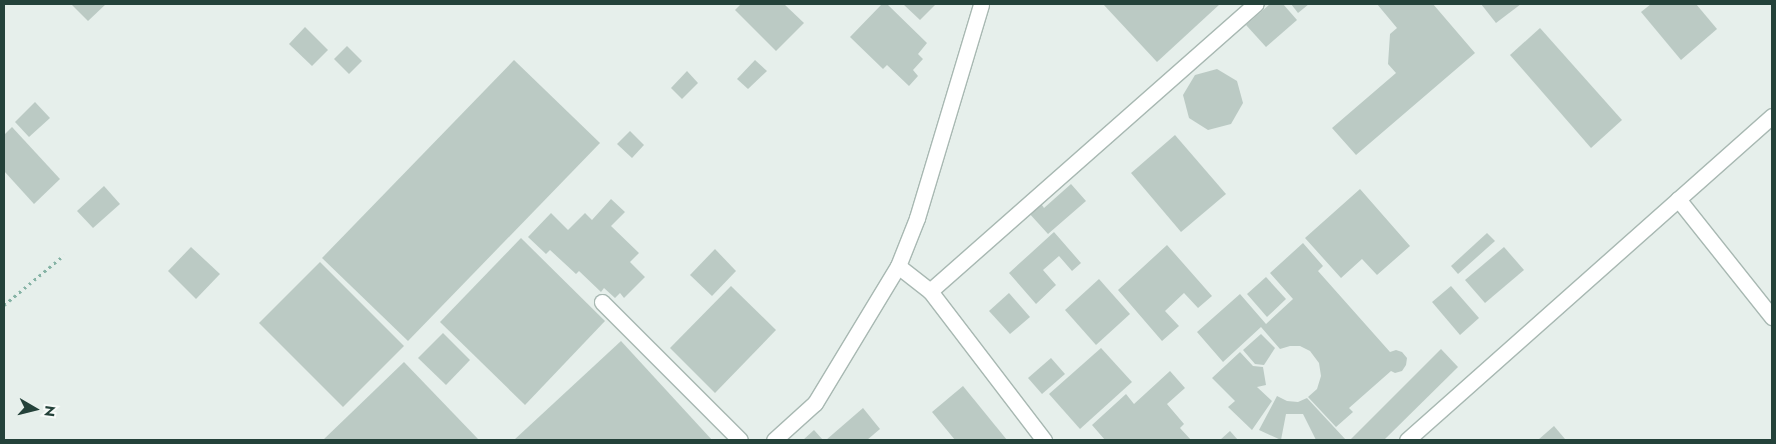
<!DOCTYPE html>
<style>
body{margin:0}
#map{position:relative;width:1776px;height:444px;overflow:hidden;background:#e6efeb;font-family:Jost,sans-serif}
div>[style]{position:absolute}
.building>*{inset:0;background:#bbcac4}
.path>*{height:3px;margin-top:-1.5px;transform-origin:0;background:repeating-linear-gradient(90deg,#86b3a5 0 2.5px,transparent 0 6.5px)}
.roads{filter:drop-shadow(1px 0 #a8b8b2) drop-shadow(-1px 0 #a8b8b2) drop-shadow(0 1px #a8b8b2) drop-shadow(0 -1px #a8b8b2)}
.lane>*{height:15px;margin:-7.5px;padding:0 7.5px;transform-origin:7.5px;border-radius:7.5px;background:#fff}
.street>*{height:15px;margin:-7.5px;padding:0 7.5px;transform-origin:7.5px;border-radius:7.5px;background:#fff}
.secondary>*{height:15px;margin:-7.5px;padding:0 7.5px;transform-origin:7.5px;border-radius:7.5px;background:#fff}
span{translate:-50% -50%;white-space:nowrap;text-align:center;line-height:1.15;-webkit-text-stroke:4.5px #f7fbf9;paint-order:stroke}
.frame{position:absolute;inset:0;border:5px solid #24423a;pointer-events:none}
.north{position:absolute;left:10px;top:384px;width:50px;height:50px;-webkit-text-stroke:4px #f7fbf9;paint-order:stroke;rotate:98deg;font-size:14px;font-weight:700;line-height:20px;text-align:center;color:#24423a}
.north::after{content:'';display:block;margin:auto;width:18px;height:22px;background:#24423a;clip-path:polygon(50% 0,100% 100%,50% 72%,0 100%)}
</style>
<div id="map">
<div class="building">
<i style="clip-path:polygon(71px 4px,106px 4px,88px 21px)"></i>
<i style="clip-path:polygon(741px 4px,784px 4px,804px 23px,776px 51px,735px 10px)"></i>
<i style="clip-path:polygon(882px 4px,887px 4px,927px 43px,918px 54px,923px 59px,913px 70px,918px 76px,909px 86px,887px 65px,883px 69px,850px 37px)"></i>
<i style="clip-path:polygon(903px 4px,936px 4px,920px 20px)"></i>
<i style="clip-path:polygon(1103px 4px,1220px 4px,1157px 62px)"></i>
<i style="clip-path:polygon(1270px 4px,1283px 4px,1297px 20px,1266px 47px,1246px 25px)"></i>
<i style="clip-path:polygon(1291px 4px,1309px 4px,1298px 13px)"></i>
<i style="clip-path:polygon(1377px 4px,1433px 4px,1475px 53px,1356px 155px,1332px 128px,1396px 73px,1388px 64px,1390px 34px,1397px 28px)"></i>
<i style="clip-path:polygon(1481px 4px,1521px 4px,1496px 23px)"></i>
<i style="clip-path:polygon(1651px 4px,1696px 4px,1717px 29px,1681px 60px,1641px 12px)"></i>
<i style="clip-path:polygon(305px 27px,328px 50px,312px 66px,289px 44px)"></i>
<i style="clip-path:polygon(1540px 28px,1622px 120px,1591px 148px,1510px 55px)"></i>
<i style="clip-path:polygon(347px 46px,362px 61px,349px 74px,334px 59px)"></i>
<i style="clip-path:polygon(514px 60px,600px 143px,408px 341px,322px 258px)"></i>
<i style="clip-path:polygon(755px 60px,767px 71px,748px 89px,737px 79px)"></i>
<i style="clip-path:polygon(1217px 69px,1237px 81px,1243px 103px,1231px 124px,1208px 130px,1189px 118px,1183px 95px,1195px 75px)"></i>
<i style="clip-path:polygon(687px 71px,698px 83px,682px 99px,671px 88px)"></i>
<i style="clip-path:polygon(35px 102px,50px 118px,29px 137px,15px 122px)"></i>
<i style="clip-path:polygon(12px 127px,60px 179px,34px 204px,4px 171px,4px 135px)"></i>
<i style="clip-path:polygon(630px 131px,644px 145px,632px 158px,617px 144px)"></i>
<i style="clip-path:polygon(1175px 135px,1226px 194px,1181px 232px,1131px 173px)"></i>
<i style="clip-path:polygon(1071px 184px,1086px 201px,1048px 234px,1028px 212px,1040px 202px,1044px 208px)"></i>
<i style="clip-path:polygon(104px 186px,120px 204px,93px 228px,77px 211px)"></i>
<i style="clip-path:polygon(1360px 189px,1410px 246px,1377px 275px,1362px 259px,1341px 278px,1305px 238px)"></i>
<i style="clip-path:polygon(611px 199px,625px 212px,611px 226px,639px 253px,630px 262px,645px 277px,624px 298px,620px 293px,615px 298px,604px 288px,601px 292px,579px 271px,576px 274px,550px 250px,546px 254px,528px 237px,551px 213px,568px 230px,585px 213px,592px 220px)"></i>
<i style="clip-path:polygon(1054px 232px,1081px 263px,1072px 271px,1059px 256px,1043px 270px,1056px 285px,1036px 304px,1009px 273px)"></i>
<i style="clip-path:polygon(1487px 233px,1495px 241px,1458px 274px,1451px 266px)"></i>
<i style="clip-path:polygon(521px 238px,605px 321px,525px 405px,440px 322px)"></i>
<i style="clip-path:polygon(1303px 243px,1323px 266px,1318px 271px,1390px 352px,1396px 350px,1402px 352px,1407px 358px,1406px 365px,1402px 371px,1395px 373px,1391px 371px,1349px 408px,1353px 412px,1336px 427px,1308px 397px,1317px 389px,1321px 376px,1319px 363px,1310px 351px,1300px 346px,1290px 346px,1280px 349px,1261px 327px,1223px 362px,1197px 332px,1240px 294px,1266px 324px,1293px 299px,1270px 273px)"></i>
<i style="clip-path:polygon(1167px 245px,1212px 296px,1198px 308px,1184px 293px,1165px 311px,1179px 326px,1162px 341px,1118px 290px)"></i>
<i style="clip-path:polygon(191px 247px,220px 274px,196px 299px,168px 271px)"></i>
<i style="clip-path:polygon(1504px 247px,1524px 270px,1485px 303px,1465px 280px)"></i>
<i style="clip-path:polygon(715px 249px,736px 271px,712px 296px,690px 275px)"></i>
<i style="clip-path:polygon(320px 262px,404px 346px,343px 407px,259px 323px)"></i>
<i style="clip-path:polygon(1266px 277px,1286px 299px,1267px 317px,1247px 294px)"></i>
<i style="clip-path:polygon(1099px 279px,1130px 314px,1096px 345px,1065px 310px)"></i>
<i style="clip-path:polygon(731px 286px,776px 330px,715px 393px,670px 348px)"></i>
<i style="clip-path:polygon(1451px 286px,1479px 318px,1460px 335px,1432px 302px)"></i>
<i style="clip-path:polygon(1009px 293px,1030px 317px,1010px 334px,989px 311px)"></i>
<i style="clip-path:polygon(443px 333px,470px 360px,446px 385px,418px 358px)"></i>
<i style="clip-path:polygon(1261px 334px,1275px 348px,1264px 365px,1255px 364px,1243px 350px)"></i>
<i style="clip-path:polygon(621px 341px,712px 440px,514px 440px)"></i>
<i style="clip-path:polygon(1101px 348px,1132px 382px,1080px 429px,1049px 394px)"></i>
<i style="clip-path:polygon(1441px 349px,1458px 367px,1384px 440px,1352px 440px,1351px 439px)"></i>
<i style="clip-path:polygon(1240px 352px,1253px 366px,1263px 367px,1266px 385px,1257px 387px,1272px 401px,1252px 430px,1228px 407px,1235px 401px,1212px 378px)"></i>
<i style="clip-path:polygon(1051px 358px,1065px 374px,1042px 394px,1028px 378px)"></i>
<i style="clip-path:polygon(404px 362px,479px 440px,323px 440px)"></i>
<i style="clip-path:polygon(1170px 371px,1185px 388px,1167px 404px,1184px 424px,1180px 428px,1191px 440px,1105px 440px,1092px 425px,1126px 394px,1134px 404px)"></i>
<i style="clip-path:polygon(963px 386px,1007px 440px,955px 440px,932px 412px)"></i>
<i style="clip-path:polygon(1277px 396px,1287px 401px,1298px 402px,1307px 398px,1346px 440px,1316px 440px,1303px 414px,1286px 414px,1281px 440px,1259px 430px)"></i>
<i style="clip-path:polygon(863px 408px,880px 429px,867px 440px,826px 440px)"></i>
<i style="clip-path:polygon(1554px 426px,1565px 439px,1563px 440px,1538px 440px)"></i>
<i style="clip-path:polygon(814px 430px,823px 440px,803px 440px)"></i>
<i style="clip-path:polygon(1230px 431px,1238px 440px,1220px 440px)"></i>
</div>
<div class="path">
<i style="left:4px;top:305px;width:78px;rotate:-39.8deg"></i>
</div>
<div class="roads">
<div class="lane">
<i style="left:602px;top:302px;width:195px;rotate:45deg"></i>
</div>
<div class="street">
<i style="left:1678px;top:199px;width:151px;rotate:51.5deg"></i>
<i style="left:898px;top:266px;width:41px;rotate:38deg"></i>
<i style="left:930px;top:291px;width:188px;rotate:52.6deg"></i>
<i style="left:930px;top:291px;width:434px;rotate:-41.4deg"></i>
</div>
<div class="secondary">
<i style="left:774px;top:440px;width:55px;rotate:-42.1deg"></i>
<i style="left:815px;top:403px;width:160px;rotate:-58.8deg"></i>
<i style="left:898px;top:266px;width:52px;rotate:-68.4deg"></i>
<i style="left:917px;top:218px;width:223px;rotate:-73.3deg"></i>
<i style="left:1407px;top:440px;width:488px;rotate:-41.6deg"></i>
</div>
</div>
<div class="frame"></div>
<div class="north">N</div>
</div>
